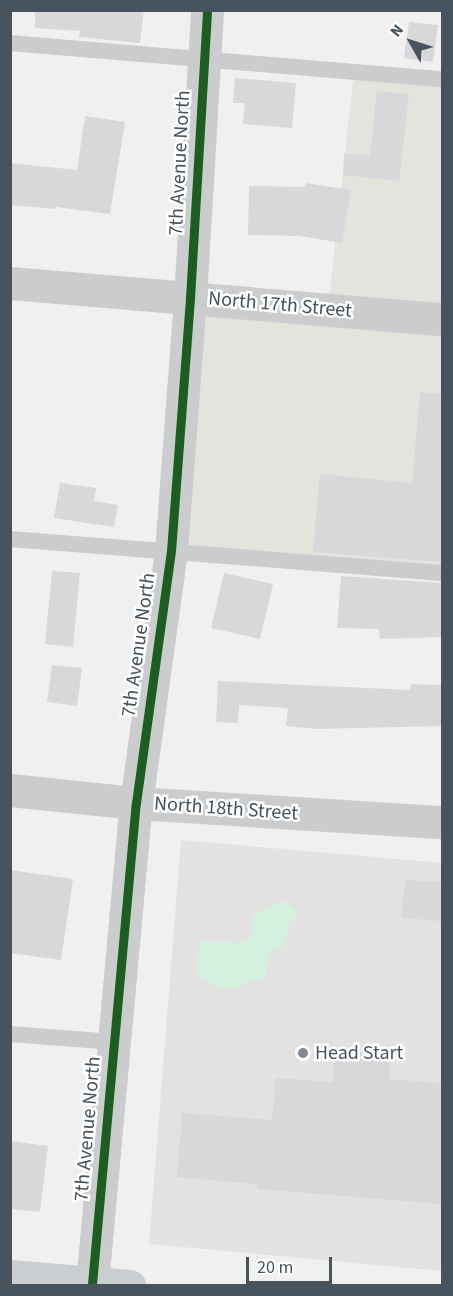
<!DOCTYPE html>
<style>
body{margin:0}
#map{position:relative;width:453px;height:1296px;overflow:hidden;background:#f1f0f0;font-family:"Source Sans 3",sans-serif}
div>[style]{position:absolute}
.commercial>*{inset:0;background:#e5e3de}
.education>*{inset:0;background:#e3e1e2}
.green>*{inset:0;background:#d4f0de}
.building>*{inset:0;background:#d8d8da}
.lane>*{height:16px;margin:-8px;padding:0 8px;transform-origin:8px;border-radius:8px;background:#caccce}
.street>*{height:33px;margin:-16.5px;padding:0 16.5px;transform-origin:16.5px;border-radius:16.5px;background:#caccce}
.secondary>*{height:33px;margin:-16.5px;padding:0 16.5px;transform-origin:16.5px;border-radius:16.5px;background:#cbced1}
.cycleway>*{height:9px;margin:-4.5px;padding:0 4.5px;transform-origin:4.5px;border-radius:4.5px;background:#1b5e20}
.dots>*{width:16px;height:16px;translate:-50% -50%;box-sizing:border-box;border:3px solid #fff;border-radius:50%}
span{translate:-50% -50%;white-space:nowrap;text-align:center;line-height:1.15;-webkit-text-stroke:5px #fff;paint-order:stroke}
.street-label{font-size:20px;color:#47535d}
.poi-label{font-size:20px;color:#47535d}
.left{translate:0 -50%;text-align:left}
.frame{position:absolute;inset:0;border:12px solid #47535d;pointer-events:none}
.north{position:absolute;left:381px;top:12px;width:60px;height:60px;-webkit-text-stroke:4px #fff;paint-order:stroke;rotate:309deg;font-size:16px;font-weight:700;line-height:24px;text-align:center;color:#47535d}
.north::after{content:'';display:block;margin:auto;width:21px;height:27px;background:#47535d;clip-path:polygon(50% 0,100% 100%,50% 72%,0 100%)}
.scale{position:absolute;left:246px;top:1257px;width:86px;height:27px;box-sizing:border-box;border:3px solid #47535d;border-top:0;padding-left:8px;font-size:18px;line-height:21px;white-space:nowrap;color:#47535d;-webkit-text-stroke:4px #fff;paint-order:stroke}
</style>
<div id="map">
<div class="commercial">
<i style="clip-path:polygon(354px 71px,442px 79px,442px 573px,171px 551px,190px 298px,328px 309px)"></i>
</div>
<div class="education">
<i style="clip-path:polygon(181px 840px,442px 863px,442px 1271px,149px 1244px)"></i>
</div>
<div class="green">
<i style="clip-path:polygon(282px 901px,293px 906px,298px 915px,289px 924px,283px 947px,270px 951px,265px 978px,237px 987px,219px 989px,196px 974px,197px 953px,201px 941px,241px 943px,251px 938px,252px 918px,258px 912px)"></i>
</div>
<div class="building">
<i style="clip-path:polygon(35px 10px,144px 10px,140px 43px,79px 37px,80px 31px,35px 28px)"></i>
<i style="clip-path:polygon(409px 22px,438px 25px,433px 62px,404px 58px)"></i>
<i style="clip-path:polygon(235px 78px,296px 83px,292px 128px,243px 124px,245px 103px,233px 103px)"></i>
<i style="clip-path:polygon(377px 91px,409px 94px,399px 181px,343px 175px,344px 154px,370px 155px)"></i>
<i style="clip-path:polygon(85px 116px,125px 122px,110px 214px,56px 207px,56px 209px,10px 205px,10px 163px,77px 170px)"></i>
<i style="clip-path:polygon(306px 183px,351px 190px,342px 243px,299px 236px,248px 235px,249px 186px,305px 187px)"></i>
<i style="clip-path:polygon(420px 392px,442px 394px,442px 562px,313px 552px,320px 474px,412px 483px)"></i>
<i style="clip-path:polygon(60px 483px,96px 488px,94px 501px,118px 505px,114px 527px,54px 518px)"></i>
<i style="clip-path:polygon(52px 571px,80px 573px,73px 647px,45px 644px)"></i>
<i style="clip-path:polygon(224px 573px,273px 584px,260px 639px,211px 628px)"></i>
<i style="clip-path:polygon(341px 576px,442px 583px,442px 637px,380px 639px,379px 629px,337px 628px)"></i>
<i style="clip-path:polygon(52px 665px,82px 668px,77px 706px,47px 702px)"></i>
<i style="clip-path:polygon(218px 681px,410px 690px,411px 684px,442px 685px,442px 726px,317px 729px,286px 726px,288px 708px,239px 705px,238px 723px,216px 722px)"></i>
<i style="clip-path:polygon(10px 870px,73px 879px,61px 960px,10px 953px)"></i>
<i style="clip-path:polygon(405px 880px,442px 882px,442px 921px,401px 918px)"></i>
<i style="clip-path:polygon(335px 1051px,391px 1055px,389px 1079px,442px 1083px,442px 1204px,257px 1189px,257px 1184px,177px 1177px,182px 1113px,272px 1120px,276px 1078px,332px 1082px)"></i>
<i style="clip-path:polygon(10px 1141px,48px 1146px,40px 1212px,10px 1209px)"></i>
</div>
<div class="lane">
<i style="left:10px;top:43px;width:433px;rotate:4.8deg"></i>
<i style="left:10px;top:539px;width:433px;rotate:4.5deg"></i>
<i style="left:10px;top:1034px;width:104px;rotate:4.4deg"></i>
</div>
<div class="street">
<i style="left:10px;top:283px;width:433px;rotate:4.8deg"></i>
<i style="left:10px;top:790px;width:127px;rotate:5.9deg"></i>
<i style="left:136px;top:803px;width:307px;rotate:3.6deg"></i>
<i style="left:92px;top:1284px;width:483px;rotate:-84.8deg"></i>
<i style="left:136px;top:803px;width:254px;rotate:-82.1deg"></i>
<i style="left:171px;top:551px;width:254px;rotate:-85.7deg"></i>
<i style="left:190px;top:298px;width:289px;rotate:-86.6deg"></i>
</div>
<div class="secondary">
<i style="left:10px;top:1276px;width:120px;rotate:4.8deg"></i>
</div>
<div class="cycleway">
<i style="left:92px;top:1284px;width:483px;rotate:-84.8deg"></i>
<i style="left:136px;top:803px;width:254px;rotate:-82.1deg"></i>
<i style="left:171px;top:551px;width:254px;rotate:-85.7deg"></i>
<i style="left:190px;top:298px;width:289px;rotate:-86.6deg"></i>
</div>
<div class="dots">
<i style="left:303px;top:1053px;background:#828a90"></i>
</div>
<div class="street-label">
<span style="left:180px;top:163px;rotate:-87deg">7th Avenue North</span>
<span style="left:280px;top:305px;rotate:5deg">North 17th Street</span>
<span style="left:139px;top:645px;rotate:-82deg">7th Avenue North</span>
<span style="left:226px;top:809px;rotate:4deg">North 18th Street</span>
<span style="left:88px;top:1129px;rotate:-85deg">7th Avenue North</span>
</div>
<div class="poi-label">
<span class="left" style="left:315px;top:1053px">Head Start</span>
</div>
<div class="frame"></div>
<div class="north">N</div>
<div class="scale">20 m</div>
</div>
